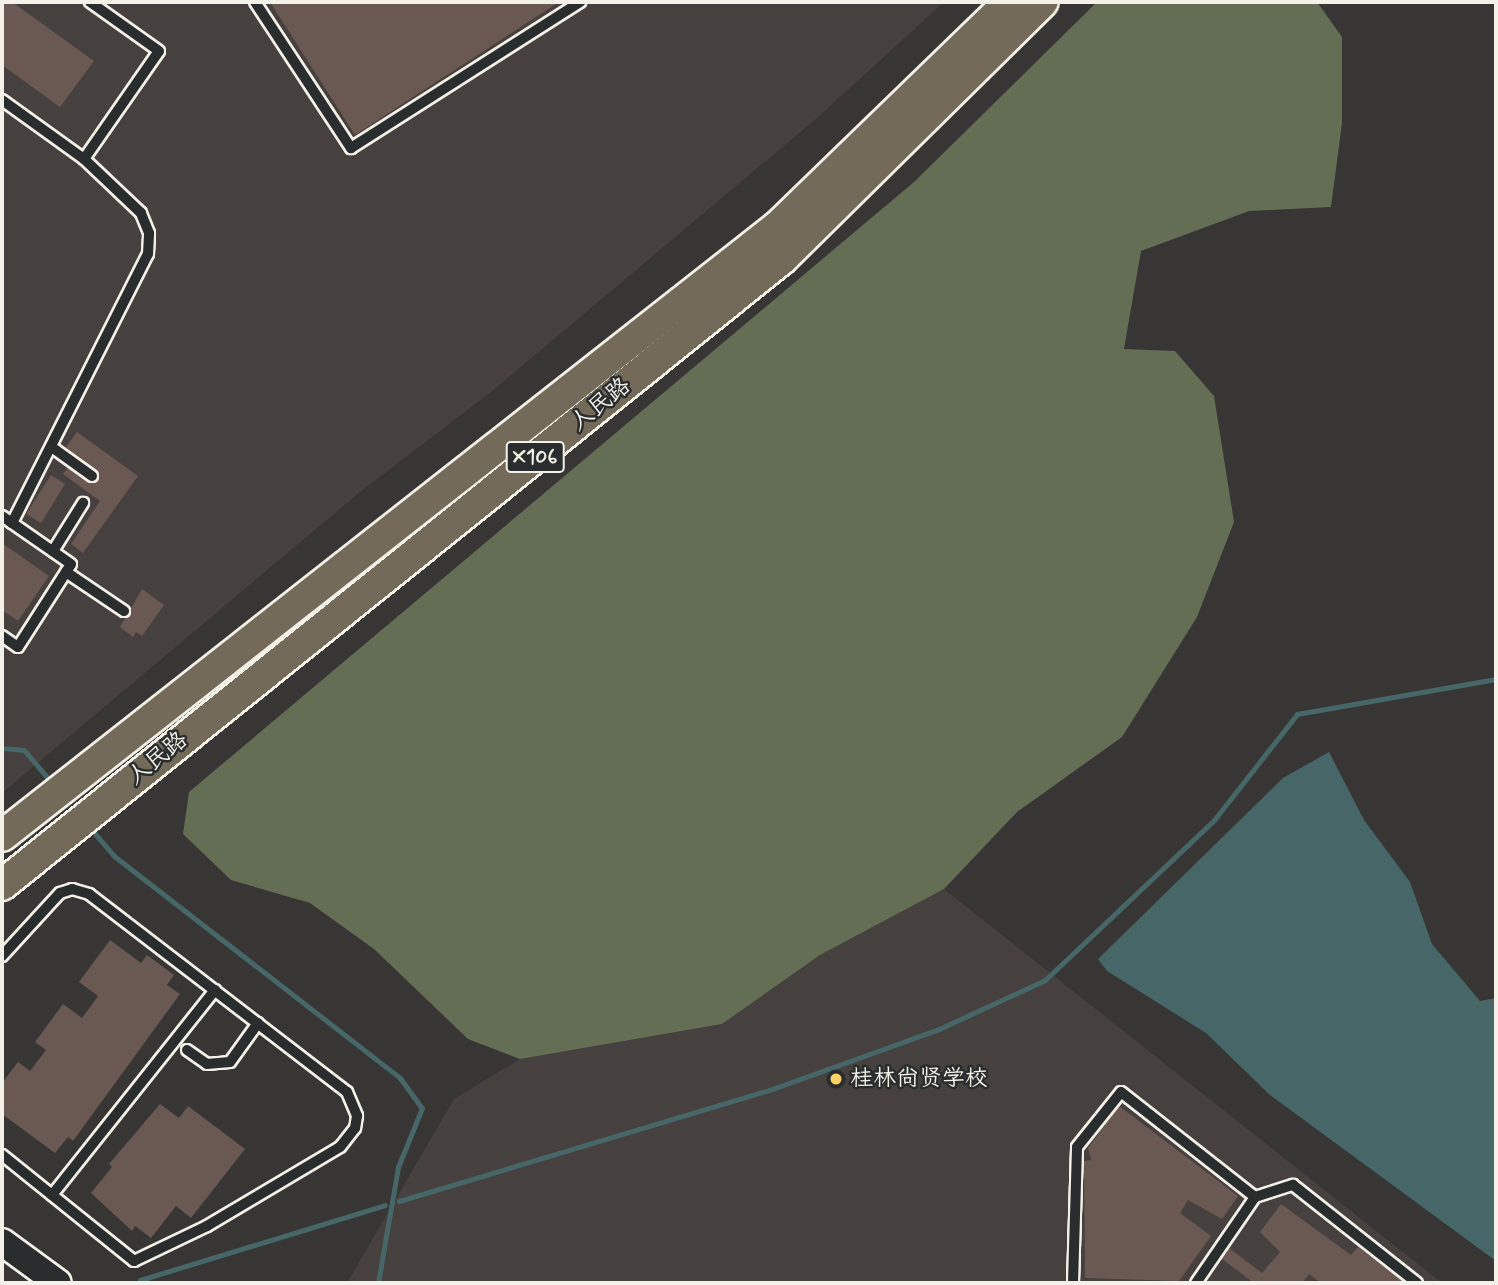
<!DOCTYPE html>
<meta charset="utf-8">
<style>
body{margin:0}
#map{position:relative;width:1498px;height:1285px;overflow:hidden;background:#373635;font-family:Mynerve,"LXGW WenKai TC",sans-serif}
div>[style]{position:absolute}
.built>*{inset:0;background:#46403e}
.green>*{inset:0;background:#646e54}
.water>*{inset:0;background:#476668}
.stream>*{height:5px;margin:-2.5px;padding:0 2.5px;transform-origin:2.5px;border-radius:2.5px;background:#476668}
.building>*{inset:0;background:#6a5952}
.roads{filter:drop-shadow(2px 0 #f4f1e8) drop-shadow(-2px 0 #f4f1e8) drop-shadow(0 2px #f4f1e8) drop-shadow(0 -2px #f4f1e8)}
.service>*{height:10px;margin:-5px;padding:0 5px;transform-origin:5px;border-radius:5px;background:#2a2d2e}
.secondary>*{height:26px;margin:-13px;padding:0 13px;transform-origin:13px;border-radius:13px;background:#2a2d2e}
.primary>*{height:30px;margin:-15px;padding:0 15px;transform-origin:15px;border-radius:15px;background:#746a5a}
.dots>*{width:19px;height:19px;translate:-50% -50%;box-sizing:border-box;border:4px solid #2a2d2e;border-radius:50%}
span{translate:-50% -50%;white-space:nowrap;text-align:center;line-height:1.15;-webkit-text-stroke:5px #2a2d2e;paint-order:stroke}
.shield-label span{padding:2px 5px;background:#2a2d2e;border:2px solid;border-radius:5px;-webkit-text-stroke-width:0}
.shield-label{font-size:21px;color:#f4f1e8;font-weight:700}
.street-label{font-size:23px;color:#f4f1e8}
.poi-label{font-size:23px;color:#f4f1e8}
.left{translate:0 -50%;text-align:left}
.frame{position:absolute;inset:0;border:4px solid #f4f1e8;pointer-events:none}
</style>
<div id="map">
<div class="built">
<i style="clip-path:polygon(2px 2px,944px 2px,817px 118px,491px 392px,360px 492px,2px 793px)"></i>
<i style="clip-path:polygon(944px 889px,1442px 1283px,347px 1283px,454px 1099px,520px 1059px,722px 1024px,820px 955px)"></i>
</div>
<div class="green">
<i style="clip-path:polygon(1097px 2px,1317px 2px,1342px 37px,1342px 123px,1331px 207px,1249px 211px,1141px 251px,1124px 349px,1175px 351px,1214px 396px,1234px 522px,1197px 617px,1122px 737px,1017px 812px,944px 889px,820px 955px,722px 1024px,520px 1059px,468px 1039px,374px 949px,310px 903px,231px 880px,183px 834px,189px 792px,914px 182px)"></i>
</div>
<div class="water">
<i style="clip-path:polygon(1329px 752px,1364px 820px,1410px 882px,1432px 944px,1480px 1001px,1496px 998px,1496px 1261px,1270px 1095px,1206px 1033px,1107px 971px,1098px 959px,1283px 778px)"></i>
</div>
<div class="stream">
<i style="left:2px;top:748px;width:22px;rotate:5deg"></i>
<i style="left:24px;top:750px;width:43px;rotate:49.7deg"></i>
<i style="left:89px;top:827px;width:38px;rotate:49deg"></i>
<i style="left:114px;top:856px;width:362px;rotate:37.8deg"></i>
<i style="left:400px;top:1078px;width:37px;rotate:54deg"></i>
<i style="left:422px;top:1108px;width:64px;rotate:112.1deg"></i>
<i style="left:398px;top:1167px;width:118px;rotate:99.8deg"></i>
<i style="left:399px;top:1201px;width:393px;rotate:-16.7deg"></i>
<i style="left:775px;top:1088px;width:174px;rotate:-19.8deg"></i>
<i style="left:939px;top:1029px;width:117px;rotate:-24.8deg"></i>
<i style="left:1045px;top:980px;width:233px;rotate:-43.4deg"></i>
<i style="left:1214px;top:820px;width:135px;rotate:-51.9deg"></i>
<i style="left:1297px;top:714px;width:202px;rotate:-10deg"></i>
<i style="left:140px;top:1280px;width:256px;rotate:-17deg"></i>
</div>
<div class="building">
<i style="clip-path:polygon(2px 2px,12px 2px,94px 61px,60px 107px,2px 65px)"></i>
<i style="clip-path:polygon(270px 2px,559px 2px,355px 135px)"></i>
<i style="clip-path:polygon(77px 432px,138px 476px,83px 553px,71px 544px,100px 501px,63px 474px,68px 468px,92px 483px,99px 476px,66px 447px)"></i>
<i style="clip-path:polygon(51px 475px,65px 484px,41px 523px,26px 514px)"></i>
<i style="clip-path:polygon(2px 543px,49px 576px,18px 621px,2px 610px)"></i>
<i style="clip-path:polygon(142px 589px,164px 605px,142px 636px,136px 632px,133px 637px,120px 627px)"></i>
<i style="clip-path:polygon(110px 940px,141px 963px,147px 955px,174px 975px,167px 985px,180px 994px,73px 1141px,68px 1137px,55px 1153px,2px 1114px,2px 1083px,18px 1062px,30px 1071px,46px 1050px,35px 1042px,63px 1004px,82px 1018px,98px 996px,79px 982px)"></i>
<i style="clip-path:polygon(160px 1104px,179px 1118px,188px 1106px,245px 1149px,191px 1218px,176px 1206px,151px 1238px,135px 1226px,132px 1231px,91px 1193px,112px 1167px,109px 1164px)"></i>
<i style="clip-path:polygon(1119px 1106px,1238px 1196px,1222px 1219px,1188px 1200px,1180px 1213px,1211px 1236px,1179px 1281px,1085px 1278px,1084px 1161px,1091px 1160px,1088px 1148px)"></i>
<i style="clip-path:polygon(1281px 1204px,1351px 1255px,1358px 1247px,1405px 1283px,1321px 1283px,1309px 1274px,1302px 1283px,1254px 1283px,1222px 1259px,1229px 1248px,1262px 1273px,1280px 1252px,1260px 1232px)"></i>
</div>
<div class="roads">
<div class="service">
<i style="left:255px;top:2px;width:175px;rotate:56.7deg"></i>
<i style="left:351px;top:148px;width:272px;rotate:-32.5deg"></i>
<i style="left:2px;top:100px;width:101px;rotate:35.7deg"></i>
<i style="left:84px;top:159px;width:131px;rotate:-55.2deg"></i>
<i style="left:159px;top:51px;width:85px;rotate:-144.6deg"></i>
<i style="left:53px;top:448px;width:48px;rotate:35.7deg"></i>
<i style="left:2px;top:516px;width:12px;rotate:35deg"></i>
<i style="left:12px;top:523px;width:301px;rotate:-63.2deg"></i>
<i style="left:148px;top:254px;width:21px;rotate:-87deg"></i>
<i style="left:149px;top:233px;width:22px;rotate:-112deg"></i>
<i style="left:141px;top:213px;width:79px;rotate:-136.5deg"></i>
<i style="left:53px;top:551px;width:57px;rotate:-58deg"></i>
<i style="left:66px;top:572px;width:70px;rotate:33.9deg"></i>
<i style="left:2px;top:636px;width:19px;rotate:35deg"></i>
<i style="left:18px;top:647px;width:98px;rotate:-57.4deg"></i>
<i style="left:71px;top:564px;width:72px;rotate:-145.2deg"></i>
<i style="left:2px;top:956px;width:86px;rotate:-47.4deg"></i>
<i style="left:60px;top:893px;width:13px;rotate:-18deg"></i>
<i style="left:72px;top:889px;width:18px;rotate:16deg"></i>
<i style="left:89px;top:894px;width:325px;rotate:37.5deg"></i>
<i style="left:347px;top:1092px;width:26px;rotate:67deg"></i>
<i style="left:357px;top:1116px;width:12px;rotate:99deg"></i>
<i style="left:355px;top:1128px;width:24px;rotate:128deg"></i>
<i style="left:340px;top:1147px;width:155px;rotate:149.3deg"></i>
<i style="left:207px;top:1226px;width:81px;rotate:154.4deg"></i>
<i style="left:134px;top:1261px;width:169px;rotate:-141.2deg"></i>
<i style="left:187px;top:1050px;width:24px;rotate:35deg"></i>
<i style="left:207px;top:1064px;width:23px;rotate:-5deg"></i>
<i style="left:230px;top:1062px;width:48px;rotate:-54.3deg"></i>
<i style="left:52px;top:1195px;width:262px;rotate:-51.5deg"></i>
<i style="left:1073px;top:1283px;width:136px;rotate:-88.3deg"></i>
<i style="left:1077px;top:1147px;width:70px;rotate:-51.3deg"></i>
<i style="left:1121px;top:1092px;width:170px;rotate:38.1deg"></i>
<i style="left:1255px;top:1197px;width:40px;rotate:-18deg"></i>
<i style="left:1293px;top:1185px;width:158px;rotate:38.3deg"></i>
<i style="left:1196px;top:1283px;width:104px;rotate:-55.5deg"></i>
</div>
<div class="secondary">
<i style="left:2px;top:1242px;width:69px;rotate:36.2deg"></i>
</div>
<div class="primary">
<i style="left:2px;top:836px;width:987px;rotate:-38.17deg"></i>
<i style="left:778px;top:226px;width:322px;rotate:-44.1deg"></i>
<i style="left:2px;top:885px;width:1000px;rotate:-38.75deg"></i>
<i style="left:782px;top:259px;width:366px;rotate:-44.6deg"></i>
</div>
</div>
<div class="dots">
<i style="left:836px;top:1079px;background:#ffd166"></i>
</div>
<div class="shield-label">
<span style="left:535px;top:457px">X106</span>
</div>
<div class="street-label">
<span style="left:601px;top:405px;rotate:-39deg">人民路</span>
<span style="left:158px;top:759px;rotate:-39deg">人民路</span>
</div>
<div class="poi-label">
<span class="left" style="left:850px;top:1079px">桂林尚贤学校</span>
</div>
<div class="frame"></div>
</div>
